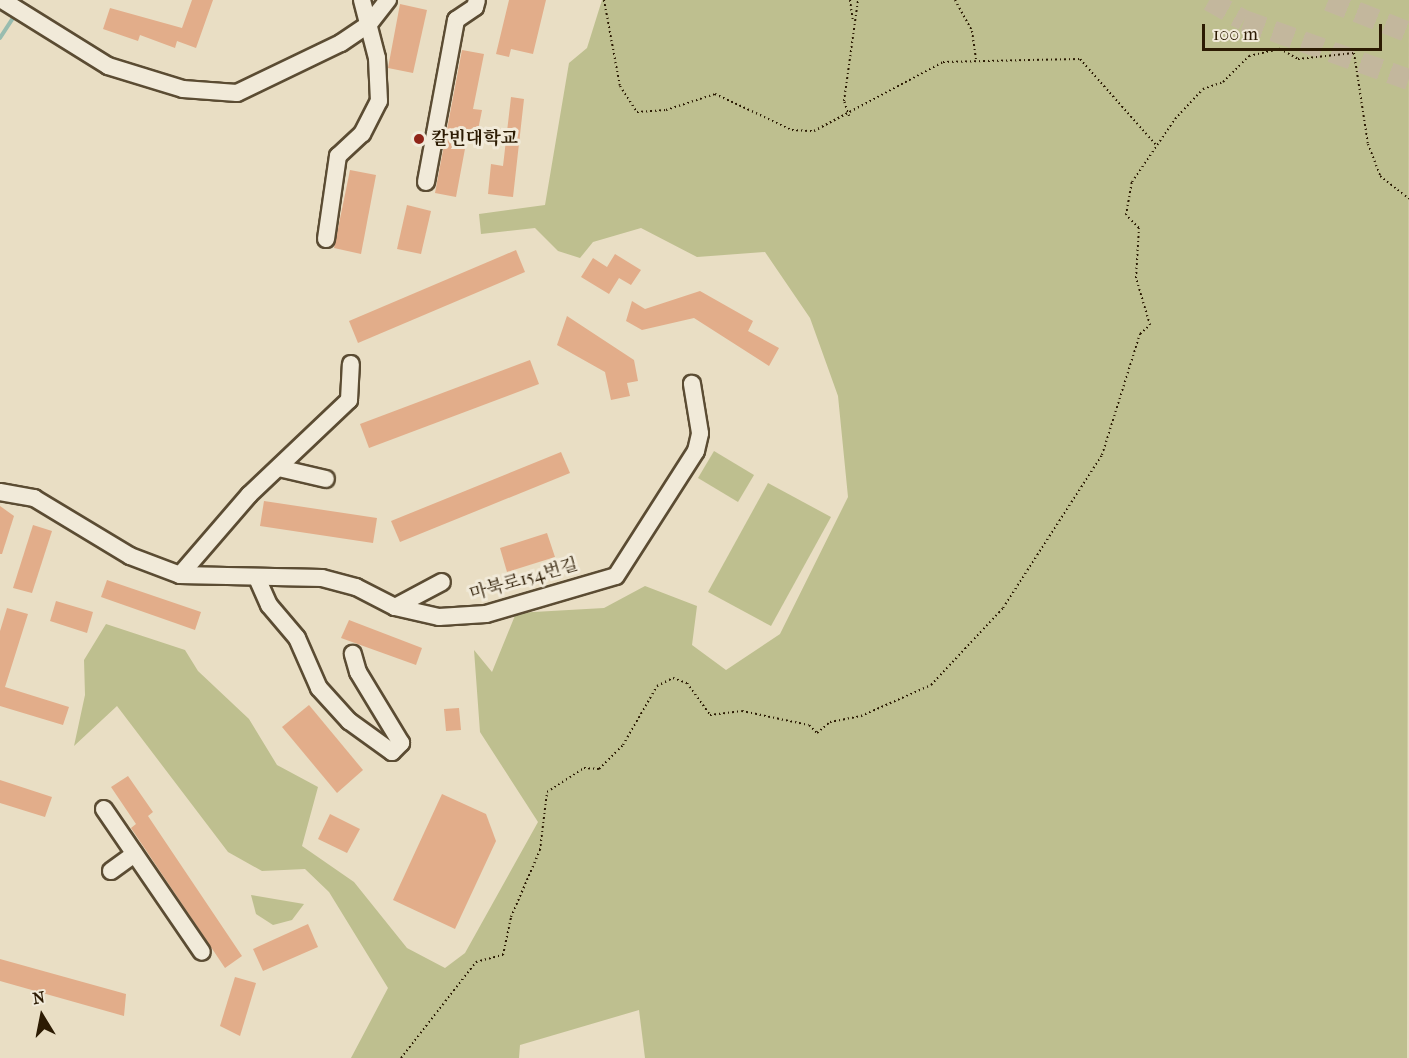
<!DOCTYPE html>
<meta charset="utf-8">
<style>
body{margin:0}
#map{position:relative;width:1409px;height:1058px;overflow:hidden;background:#e9dec4;font-family:"IM FELL French Canon","Noto Serif KR",serif}
div>[style]{position:absolute}
.green>*{inset:0;background:#bebf8f}
.stream>*{height:4px;margin:-2px;padding:0 2px;transform-origin:2px;border-radius:2px;background:#98bcaf}
.building>*{inset:0;background:#e2ad8a}
.major-tunnel>*{height:21px;margin-top:-10.5px;transform-origin:0;background:repeating-linear-gradient(90deg,#c3b79d 0 21px,transparent 0 31px)}
.path>*{height:2px;margin-top:-1px;transform-origin:0;background:repeating-linear-gradient(90deg,#2c1b03 0 1.5px,transparent 0 4.5px)}
.roads{filter:drop-shadow(2px 0 #5b4c33) drop-shadow(-2px 0 #5b4c33) drop-shadow(0 2px #5b4c33) drop-shadow(0 -2px #5b4c33)}
.minor>*{height:16px;margin:-8px;padding:0 8px;transform-origin:8px;border-radius:8px;background:#f1ead9}
.dots>*{width:16px;height:16px;translate:-50% -50%;box-sizing:border-box;border:3px solid #f1ead9;border-radius:50%}
span{translate:-50% -50%;white-space:nowrap;text-align:center;line-height:1.15;-webkit-text-stroke:6px #f1ead9;paint-order:stroke}
.poi-label{font-size:18px;color:#2c1b03;font-weight:700}
.left{translate:0 -50%;text-align:left}
.street-label{font-size:18px;color:#2c1b03}
.north{position:absolute;left:12px;top:986px;width:60px;height:60px;-webkit-text-stroke:4px #f1ead9;paint-order:stroke;rotate:350deg;font-size:16px;font-weight:700;line-height:24px;text-align:center;color:#2c1b03}
.north::after{content:'';display:block;margin:auto;width:21px;height:27px;background:#2c1b03;clip-path:polygon(50% 0,100% 100%,50% 72%,0 100%)}
.scale{position:absolute;left:1202px;top:24px;width:180px;height:27px;box-sizing:border-box;border:3px solid #2c1b03;border-top:0;padding-left:8px;font-size:18px;line-height:21px;white-space:nowrap;color:#2c1b03;-webkit-text-stroke:4px #f1ead9;paint-order:stroke}
</style>
<div id="map">
<div class="green">
<i style="clip-path:polygon(602px 0,1409px 0,1407px 1058px,645px 1058px,639px 1010px,520px 1045px,519px 1058px,351px 1058px,388px 988px,329px 892px,305px 869px,262px 871px,228px 852px,117px 706px,74px 746px,85px 695px,84px 660px,106px 624px,185px 650px,198px 671px,249px 719px,277px 765px,318px 787px,302px 846px,354px 882px,407px 948px,445px 968px,465px 953px,538px 822px,480px 732px,474px 650px,492px 672px,516px 613px,604px 608px,645px 586px,697px 606px,692px 645px,726px 670px,780px 634px,848px 497px,838px 396px,810px 318px,765px 252px,697px 257px,641px 228px,593px 242px,580px 258px,558px 251px,535px 228px,481px 234px,479px 214px,545px 205px,569px 63px,587px 48px)"></i>
<i style="clip-path:polygon(714px 451px,754px 475px,738px 502px,698px 478px)"></i>
<i style="clip-path:polygon(768px 483px,831px 517px,771px 626px,708px 592px)"></i>
<i style="clip-path:polygon(251px 895px,304px 904px,292px 920px,273px 925px,256px 914px)"></i>
</div>
<div class="stream">
<i style="left:0;top:38px;width:30px;rotate:-57deg"></i>
</div>
<div class="building">
<i style="clip-path:polygon(192px 0,213px 0,196px 48px,177px 41px,175px 48px,140px 35px,138px 41px,103px 29px,110px 8px,182px 28px)"></i>
<i style="clip-path:polygon(509px 0,546px 0,533px 54px,511px 49px,509px 57px,496px 54px)"></i>
<i style="clip-path:polygon(400px 4px,427px 10px,413px 73px,388px 68px)"></i>
<i style="clip-path:polygon(462px 50px,484px 54px,473px 109px,482px 110px,476px 140px,467px 138px,456px 197px,435px 193px)"></i>
<i style="clip-path:polygon(511px 97px,524px 99px,513px 197px,488px 194px,491px 164px,503px 166px)"></i>
<i style="clip-path:polygon(350px 170px,376px 175px,361px 254px,334px 248px)"></i>
<i style="clip-path:polygon(407px 205px,431px 211px,421px 254px,397px 249px)"></i>
<i style="clip-path:polygon(516px 250px,525px 272px,358px 343px,349px 321px)"></i>
<i style="clip-path:polygon(615px 254px,641px 270px,631px 285px,619px 278px,609px 294px,581px 277px,593px 258px,607px 267px)"></i>
<i style="clip-path:polygon(700px 291px,753px 321px,748px 331px,779px 348px,769px 366px,694px 318px,642px 330px,626px 321px,632px 301px,645px 309px)"></i>
<i style="clip-path:polygon(567px 316px,634px 360px,638px 381px,627px 383px,630px 396px,611px 400px,605px 372px,557px 345px)"></i>
<i style="clip-path:polygon(530px 360px,539px 384px,369px 448px,360px 424px)"></i>
<i style="clip-path:polygon(561px 452px,570px 473px,400px 542px,391px 521px)"></i>
<i style="clip-path:polygon(264px 501px,377px 518px,373px 543px,260px 526px)"></i>
<i style="clip-path:polygon(0 506px,14px 516px,2px 554px,0 554px)"></i>
<i style="clip-path:polygon(33px 525px,52px 531px,32px 593px,13px 588px)"></i>
<i style="clip-path:polygon(547px 533px,555px 557px,507px 572px,500px 548px)"></i>
<i style="clip-path:polygon(107px 580px,201px 612px,195px 630px,101px 597px)"></i>
<i style="clip-path:polygon(56px 601px,93px 612px,87px 633px,50px 621px)"></i>
<i style="clip-path:polygon(7px 608px,28px 614px,5px 687px,69px 707px,63px 725px,0 706px,0 631px)"></i>
<i style="clip-path:polygon(349px 620px,422px 648px,416px 665px,341px 638px)"></i>
<i style="clip-path:polygon(309px 705px,363px 770px,337px 793px,282px 727px)"></i>
<i style="clip-path:polygon(459px 708px,461px 730px,446px 731px,444px 709px)"></i>
<i style="clip-path:polygon(128px 776px,153px 812px,148px 816px,242px 956px,225px 968px,131px 828px,136px 824px,111px 787px)"></i>
<i style="clip-path:polygon(0 780px,52px 797px,45px 817px,0 803px)"></i>
<i style="clip-path:polygon(442px 794px,486px 814px,496px 841px,455px 929px,393px 900px)"></i>
<i style="clip-path:polygon(330px 814px,360px 829px,347px 853px,318px 839px)"></i>
<i style="clip-path:polygon(308px 924px,318px 947px,263px 971px,253px 949px)"></i>
<i style="clip-path:polygon(0 959px,126px 994px,124px 1016px,0 981px)"></i>
<i style="clip-path:polygon(235px 977px,256px 983px,240px 1036px,220px 1026px)"></i>
</div>
<div class="major-tunnel">
<i style="left:1209px;top:0;width:40px;rotate:29.7deg"></i>
<i style="left:1244px;top:20px;width:175px;rotate:19.7deg"></i>
<i style="left:1328px;top:0;width:87px;rotate:21.6deg"></i>
</div>
<div class="path">
<i style="left:604px;top:0;width:87px;rotate:79.5deg"></i>
<i style="left:620px;top:86px;width:31px;rotate:57deg"></i>
<i style="left:637px;top:112px;width:29px;rotate:-4deg"></i>
<i style="left:666px;top:110px;width:52px;rotate:-18.1deg"></i>
<i style="left:715px;top:94px;width:85px;rotate:25.1deg"></i>
<i style="left:792px;top:130px;width:22px;rotate:3deg"></i>
<i style="left:814px;top:131px;width:146px;rotate:-28.1deg"></i>
<i style="left:943px;top:62px;width:137px;rotate:-1.3deg"></i>
<i style="left:1080px;top:59px;width:115px;rotate:48.5deg"></i>
<i style="left:850px;top:0;width:22px;rotate:82deg"></i>
<i style="left:955px;top:0;width:35px;rotate:61deg"></i>
<i style="left:972px;top:31px;width:29px;rotate:82deg"></i>
<i style="left:849px;top:116px;width:16px;rotate:-108deg"></i>
<i style="left:844px;top:101px;width:102px;rotate:-82.1deg"></i>
<i style="left:401px;top:1058px;width:122px;rotate:-52deg"></i>
<i style="left:476px;top:962px;width:28px;rotate:-15deg"></i>
<i style="left:503px;top:955px;width:39px;rotate:-78deg"></i>
<i style="left:511px;top:917px;width:73px;rotate:-66.6deg"></i>
<i style="left:540px;top:850px;width:58px;rotate:-83.1deg"></i>
<i style="left:547px;top:792px;width:44px;rotate:-33deg"></i>
<i style="left:584px;top:768px;width:15px;rotate:4deg"></i>
<i style="left:599px;top:769px;width:34px;rotate:-45deg"></i>
<i style="left:623px;top:745px;width:68px;rotate:-60deg"></i>
<i style="left:657px;top:686px;width:18px;rotate:-27deg"></i>
<i style="left:673px;top:678px;width:15px;rotate:20deg"></i>
<i style="left:687px;top:683px;width:39px;rotate:54deg"></i>
<i style="left:710px;top:715px;width:32px;rotate:-7deg"></i>
<i style="left:742px;top:711px;width:68px;rotate:11.8deg"></i>
<i style="left:809px;top:725px;width:11px;rotate:45deg"></i>
<i style="left:817px;top:733px;width:17px;rotate:-40deg"></i>
<i style="left:830px;top:722px;width:32px;rotate:-11deg"></i>
<i style="left:861px;top:716px;width:77px;rotate:-23.9deg"></i>
<i style="left:931px;top:685px;width:105px;rotate:-46.9deg"></i>
<i style="left:1003px;top:608px;width:182px;rotate:-57.1deg"></i>
<i style="left:1102px;top:455px;width:127px;rotate:-72.6deg"></i>
<i style="left:1140px;top:334px;width:13px;rotate:-42deg"></i>
<i style="left:1150px;top:325px;width:49px;rotate:-106.6deg"></i>
<i style="left:1136px;top:278px;width:50px;rotate:-86.6deg"></i>
<i style="left:1139px;top:228px;width:18px;rotate:-135deg"></i>
<i style="left:1126px;top:215px;width:34px;rotate:-80deg"></i>
<i style="left:1132px;top:182px;width:76px;rotate:-55.7deg"></i>
<i style="left:1175px;top:119px;width:41px;rotate:-47deg"></i>
<i style="left:1203px;top:89px;width:21px;rotate:-19deg"></i>
<i style="left:1223px;top:82px;width:37px;rotate:-45deg"></i>
<i style="left:1249px;top:56px;width:32px;rotate:-13deg"></i>
<i style="left:1280px;top:49px;width:21px;rotate:29deg"></i>
<i style="left:1298px;top:59px;width:56px;rotate:-6.1deg"></i>
<i style="left:1354px;top:53px;width:92px;rotate:81.3deg"></i>
<i style="left:1368px;top:144px;width:34px;rotate:69deg"></i>
<i style="left:1380px;top:176px;width:37px;rotate:38deg"></i>
</div>
<div class="roads">
<div class="minor">
<i style="left:2px;top:0;width:125px;rotate:31.9deg"></i>
<i style="left:108px;top:66px;width:78px;rotate:17deg"></i>
<i style="left:183px;top:89px;width:54px;rotate:4.2deg"></i>
<i style="left:237px;top:93px;width:115px;rotate:-25.7deg"></i>
<i style="left:341px;top:43px;width:34px;rotate:-34deg"></i>
<i style="left:369px;top:24px;width:31px;rotate:-52deg"></i>
<i style="left:426px;top:182px;width:165px;rotate:-79.5deg"></i>
<i style="left:456px;top:20px;width:23px;rotate:-34deg"></i>
<i style="left:475px;top:7px;width:7px;rotate:-74deg"></i>
<i style="left:326px;top:239px;width:84px;rotate:-81.8deg"></i>
<i style="left:338px;top:156px;width:33px;rotate:-43deg"></i>
<i style="left:362px;top:134px;width:37px;rotate:-63deg"></i>
<i style="left:379px;top:101px;width:43px;rotate:-92.7deg"></i>
<i style="left:377px;top:58px;width:60px;rotate:-104.5deg"></i>
<i style="left:279px;top:468px;width:48px;rotate:13.2deg"></i>
<i style="left:0;top:492px;width:35px;rotate:10deg"></i>
<i style="left:34px;top:498px;width:112px;rotate:31.1deg"></i>
<i style="left:130px;top:556px;width:53px;rotate:20.8deg"></i>
<i style="left:180px;top:575px;width:142px;rotate:1.2deg"></i>
<i style="left:322px;top:578px;width:35px;rotate:15deg"></i>
<i style="left:356px;top:587px;width:44px;rotate:27.1deg"></i>
<i style="left:395px;top:607px;width:45px;rotate:12.8deg"></i>
<i style="left:439px;top:617px;width:47px;rotate:-3.7deg"></i>
<i style="left:486px;top:614px;width:135px;rotate:-16.3deg"></i>
<i style="left:616px;top:576px;width:148px;rotate:-57.4deg"></i>
<i style="left:696px;top:451px;width:18px;rotate:-77deg"></i>
<i style="left:700px;top:433px;width:50px;rotate:-99.3deg"></i>
<i style="left:180px;top:575px;width:106px;rotate:-49.2deg"></i>
<i style="left:249px;top:495px;width:138px;rotate:-43.5deg"></i>
<i style="left:349px;top:400px;width:36px;rotate:-87deg"></i>
<i style="left:257px;top:578px;width:30px;rotate:66deg"></i>
<i style="left:269px;top:605px;width:43px;rotate:49.7deg"></i>
<i style="left:297px;top:638px;width:55px;rotate:66.3deg"></i>
<i style="left:319px;top:688px;width:45px;rotate:47.7deg"></i>
<i style="left:349px;top:721px;width:53px;rotate:35.8deg"></i>
<i style="left:392px;top:752px;width:13px;rotate:-45deg"></i>
<i style="left:401px;top:743px;width:83px;rotate:-121.2deg"></i>
<i style="left:358px;top:672px;width:19px;rotate:-106deg"></i>
<i style="left:395px;top:607px;width:53px;rotate:-28deg"></i>
<i style="left:104px;top:809px;width:173px;rotate:55.6deg"></i>
<i style="left:111px;top:871px;width:29px;rotate:-36deg"></i>
</div>
</div>
<div class="dots">
<i style="left:419px;top:139px;background:#8f2418"></i>
</div>
<div class="poi-label">
<span class="left" style="left:431px;top:139px">칼빈대학교</span>
</div>
<div class="street-label">
<span style="left:524px;top:580px;rotate:-16deg">마북로154번길</span>
</div>
<div class="north">N</div>
<div class="scale">100 m</div>
</div>
